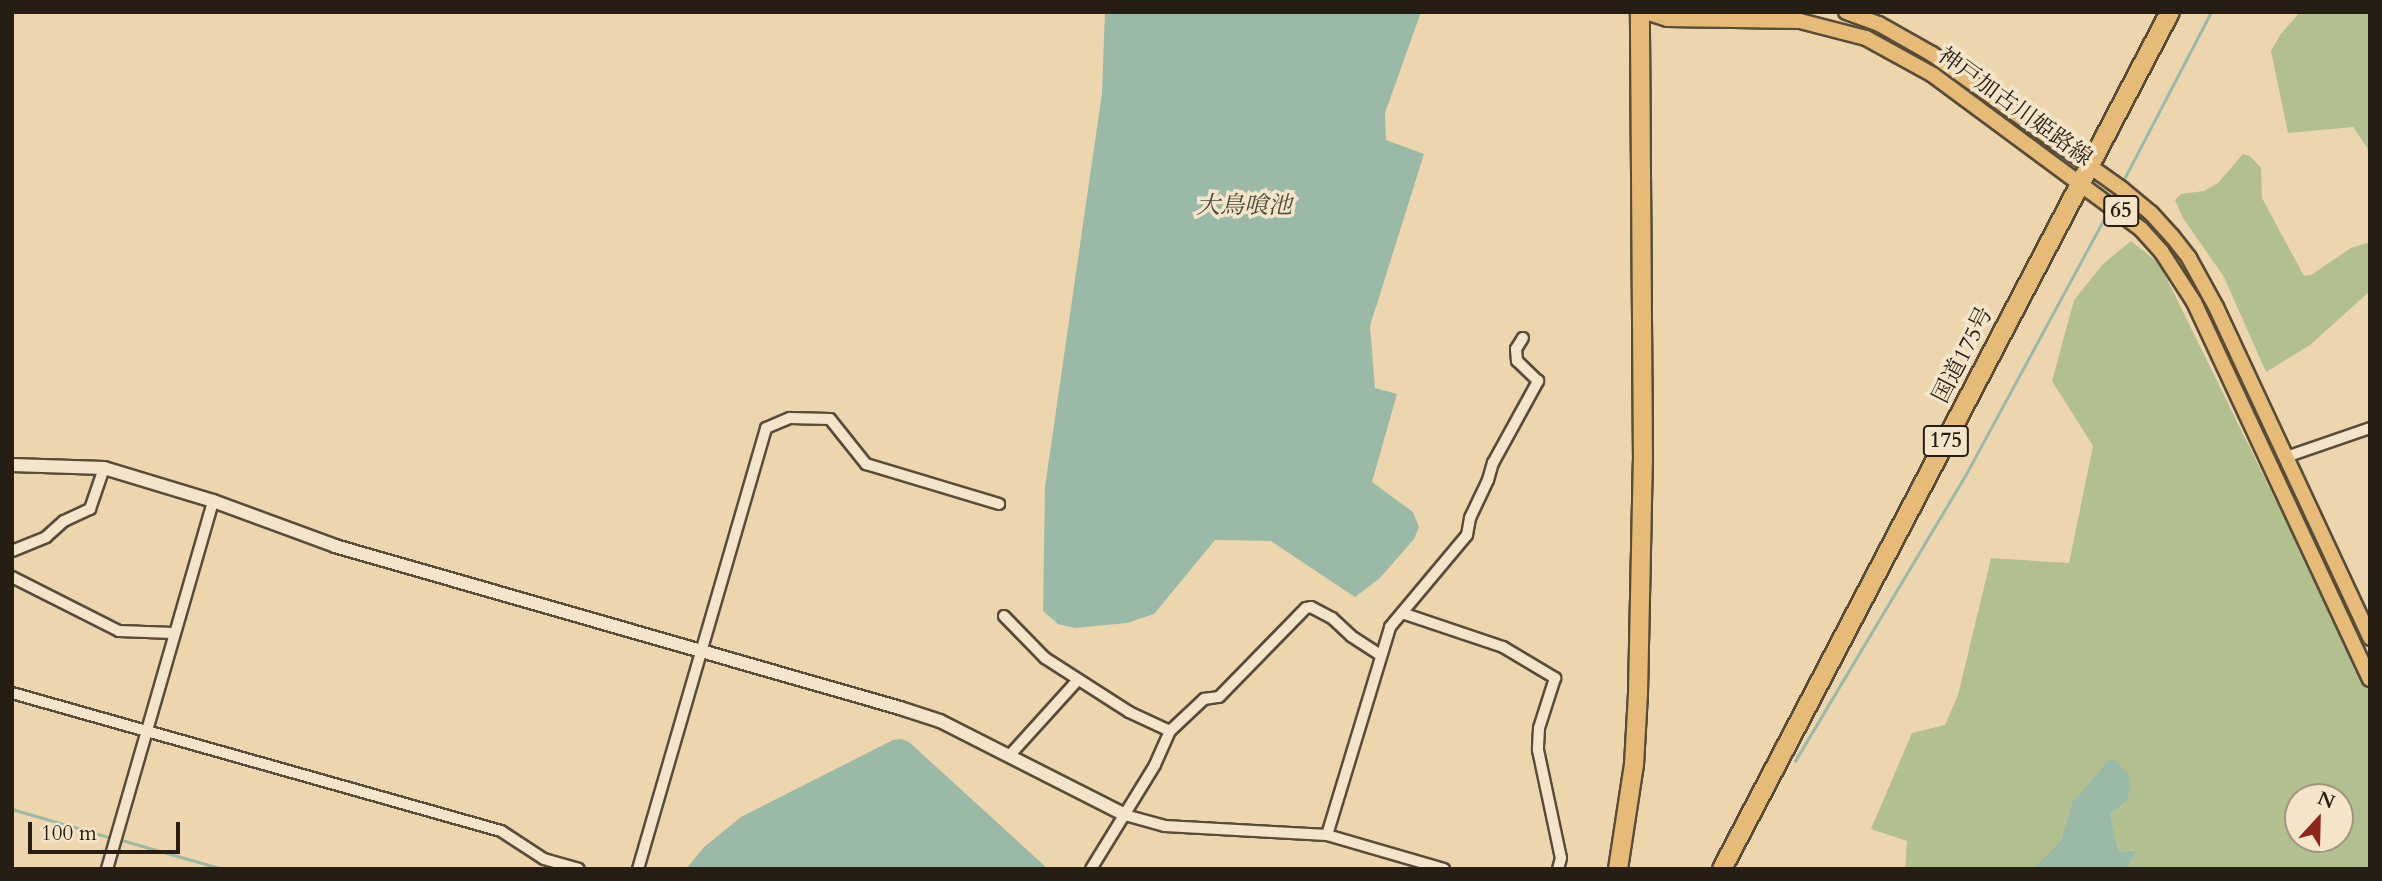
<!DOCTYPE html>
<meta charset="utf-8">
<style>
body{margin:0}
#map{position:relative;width:2382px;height:881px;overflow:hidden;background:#edd6ae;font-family:Cardo,"Noto Serif JP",serif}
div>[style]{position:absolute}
.green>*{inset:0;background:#b2bf8f}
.water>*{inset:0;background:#9ab9a7}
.stream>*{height:2.5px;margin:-1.25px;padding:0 1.25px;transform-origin:1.25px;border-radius:1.25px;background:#9ab9a7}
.roads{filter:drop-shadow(2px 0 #584c3a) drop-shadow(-2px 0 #584c3a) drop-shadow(0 2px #584c3a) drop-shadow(0 -2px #584c3a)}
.street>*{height:10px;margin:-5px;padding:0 5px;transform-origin:5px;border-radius:5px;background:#f3e4ca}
.secondary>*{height:12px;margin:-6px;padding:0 6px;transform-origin:6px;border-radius:6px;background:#f3e4ca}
.primary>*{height:14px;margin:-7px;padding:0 7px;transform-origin:7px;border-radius:7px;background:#e6bb77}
.highway>*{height:18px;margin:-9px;padding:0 9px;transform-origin:9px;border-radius:9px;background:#e6bb77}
span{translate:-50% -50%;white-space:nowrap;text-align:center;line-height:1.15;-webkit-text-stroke:7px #f3e4ca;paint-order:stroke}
.shield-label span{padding:2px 5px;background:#f3e4ca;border:2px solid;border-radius:5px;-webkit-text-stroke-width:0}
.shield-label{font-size:21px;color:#271e13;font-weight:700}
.street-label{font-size:23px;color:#271e13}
.water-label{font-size:24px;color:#4a4c3f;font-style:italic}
.frame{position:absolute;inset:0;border:14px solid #271e13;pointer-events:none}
.north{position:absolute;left:2284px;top:783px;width:70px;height:70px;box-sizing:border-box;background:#f3e4ca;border:2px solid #a19581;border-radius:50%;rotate:22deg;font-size:19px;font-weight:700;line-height:28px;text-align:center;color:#271e13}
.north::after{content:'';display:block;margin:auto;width:24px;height:32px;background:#8f2418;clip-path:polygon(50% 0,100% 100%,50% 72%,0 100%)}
.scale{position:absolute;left:28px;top:822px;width:152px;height:32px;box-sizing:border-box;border:4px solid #271e13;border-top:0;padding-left:9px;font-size:21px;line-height:24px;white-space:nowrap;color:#271e13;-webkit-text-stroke:5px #f3e4ca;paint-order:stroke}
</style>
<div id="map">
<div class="green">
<i style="clip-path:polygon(2300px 12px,2370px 12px,2370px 152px,2353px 127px,2288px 133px,2271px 51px,2280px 35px)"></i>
<i style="clip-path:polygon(2243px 154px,2250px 156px,2261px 168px,2262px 198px,2304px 276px,2311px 275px,2351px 248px,2370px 242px,2370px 291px,2310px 345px,2266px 372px,2224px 277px,2183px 218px,2175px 200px,2181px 194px,2204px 191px,2218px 183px)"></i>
<i style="clip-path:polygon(evenodd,2131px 241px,2159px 263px,2370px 692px,2370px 869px,2126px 869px,2138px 850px,2119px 852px,2110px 814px,2126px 802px,2072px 803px,2061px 840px,2033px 869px,1905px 869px,1907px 841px,1871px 829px,1912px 733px,1945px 725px,1958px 695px,1991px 558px,2069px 563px,2093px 446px,2052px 381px,2074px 300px,2103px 264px,2131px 241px,2298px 797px,2340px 797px,2340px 839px,2298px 839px,2298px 797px)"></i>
</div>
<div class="water">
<i style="clip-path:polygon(1105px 12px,1421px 12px,1385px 113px,1386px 140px,1424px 154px,1370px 326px,1375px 388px,1397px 394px,1372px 482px,1413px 512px,1419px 527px,1414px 539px,1380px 578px,1355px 597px,1271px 541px,1215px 540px,1154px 614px,1127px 623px,1074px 628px,1058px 624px,1043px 611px,1045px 487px,1102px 93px)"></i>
<i style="clip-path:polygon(901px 739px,909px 742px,1048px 869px,686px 869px,704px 847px,741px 817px,893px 740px)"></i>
<i style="clip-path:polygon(2111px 758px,2128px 773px,2131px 787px,2126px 802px,2110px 814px,2119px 852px,2138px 850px,2126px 869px,2033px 869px,2061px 840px,2072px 803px)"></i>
</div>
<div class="stream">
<i style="left:2122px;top:183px;width:193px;rotate:-62.5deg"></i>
<i style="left:1795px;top:761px;width:332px;rotate:-59.2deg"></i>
<i style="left:1965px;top:476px;width:301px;rotate:-61.6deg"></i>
<i style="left:12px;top:809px;width:104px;rotate:16.2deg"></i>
<i style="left:118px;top:839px;width:109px;rotate:15.9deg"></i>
</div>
<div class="roads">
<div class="street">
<i style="left:2286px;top:457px;width:89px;rotate:-19deg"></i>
<i style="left:12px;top:551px;width:37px;rotate:-22deg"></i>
<i style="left:46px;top:537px;width:24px;rotate:-42deg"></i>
<i style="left:64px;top:521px;width:29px;rotate:-25deg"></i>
<i style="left:90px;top:509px;width:43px;rotate:-71.1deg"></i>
<i style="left:12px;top:577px;width:120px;rotate:26.8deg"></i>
<i style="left:119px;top:631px;width:54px;rotate:2.1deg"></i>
<i style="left:1402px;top:613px;width:107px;rotate:18.6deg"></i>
<i style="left:1503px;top:647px;width:61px;rotate:30.8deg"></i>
<i style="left:1555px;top:678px;width:52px;rotate:107.7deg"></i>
<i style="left:1539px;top:728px;width:22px;rotate:93deg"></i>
<i style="left:1538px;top:750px;width:110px;rotate:78deg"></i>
<i style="left:1561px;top:858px;width:11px;rotate:105deg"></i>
<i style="left:1004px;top:616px;width:59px;rotate:45.7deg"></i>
<i style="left:1045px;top:658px;width:100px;rotate:32.7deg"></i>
<i style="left:1129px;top:712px;width:45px;rotate:24.9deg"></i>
<i style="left:1170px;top:731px;width:37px;rotate:114deg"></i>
<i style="left:1155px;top:765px;width:122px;rotate:121.6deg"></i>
<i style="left:12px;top:693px;width:508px;rotate:15.76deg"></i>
<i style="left:501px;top:831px;width:51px;rotate:33.1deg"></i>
<i style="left:544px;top:859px;width:36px;rotate:16deg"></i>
<i style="left:1170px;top:731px;width:47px;rotate:-43.3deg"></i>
<i style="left:1204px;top:699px;width:15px;rotate:-8deg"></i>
<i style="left:1219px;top:697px;width:124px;rotate:-45.7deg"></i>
<i style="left:1306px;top:608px;width:5px;rotate:-11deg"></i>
<i style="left:1311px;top:607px;width:24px;rotate:28deg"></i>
<i style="left:1332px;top:618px;width:26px;rotate:43deg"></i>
<i style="left:1351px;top:636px;width:35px;rotate:33deg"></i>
<i style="left:1009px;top:756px;width:103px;rotate:-47.8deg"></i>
<i style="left:1125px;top:815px;width:41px;rotate:15.4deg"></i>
<i style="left:1165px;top:826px;width:162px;rotate:3.2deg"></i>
<i style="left:1327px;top:835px;width:122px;rotate:16.2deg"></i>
<i style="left:1327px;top:835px;width:217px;rotate:-73.1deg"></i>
<i style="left:1390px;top:627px;width:120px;rotate:-50.1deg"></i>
<i style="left:1467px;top:535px;width:17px;rotate:-80deg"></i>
<i style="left:1470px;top:518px;width:42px;rotate:-64.7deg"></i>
<i style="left:1488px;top:480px;width:18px;rotate:-74deg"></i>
<i style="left:1493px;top:463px;width:94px;rotate:-61.2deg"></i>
<i style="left:1538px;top:381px;width:29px;rotate:-136deg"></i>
<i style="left:1517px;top:361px;width:12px;rotate:-95deg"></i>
<i style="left:1516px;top:349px;width:13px;rotate:-58deg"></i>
<i style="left:107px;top:869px;width:383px;rotate:-73.9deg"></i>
<i style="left:638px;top:869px;width:459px;rotate:-73.8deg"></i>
<i style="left:766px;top:428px;width:26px;rotate:-23deg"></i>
<i style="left:790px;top:418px;width:40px;rotate:1.4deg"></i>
<i style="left:830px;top:419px;width:58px;rotate:51.3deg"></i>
<i style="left:866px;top:464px;width:139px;rotate:16.7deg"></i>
</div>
<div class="secondary">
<i style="left:12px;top:465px;width:92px;rotate:1.9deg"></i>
<i style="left:104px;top:468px;width:114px;rotate:16.8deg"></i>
<i style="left:213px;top:501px;width:130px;rotate:20.2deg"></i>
<i style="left:335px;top:546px;width:588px;rotate:16deg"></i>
<i style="left:900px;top:708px;width:42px;rotate:18deg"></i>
<i style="left:940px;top:721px;width:208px;rotate:26.9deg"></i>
</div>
<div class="primary">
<i style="left:1646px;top:12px;width:22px;rotate:18deg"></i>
<i style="left:1667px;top:19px;width:133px;rotate:0.9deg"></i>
<i style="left:1800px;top:21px;width:68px;rotate:14.4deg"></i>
<i style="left:1866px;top:38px;width:77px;rotate:28.9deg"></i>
<i style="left:1933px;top:75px;width:259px;rotate:36.5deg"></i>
<i style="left:2141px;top:229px;width:30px;rotate:48deg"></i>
<i style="left:2161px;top:251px;width:61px;rotate:57.1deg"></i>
<i style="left:2194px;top:302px;width:416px;rotate:65deg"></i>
<i style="left:1846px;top:12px;width:35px;rotate:20deg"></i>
<i style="left:1879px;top:24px;width:61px;rotate:29.5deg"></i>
<i style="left:1932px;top:54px;width:233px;rotate:35.4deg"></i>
<i style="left:2122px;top:189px;width:38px;rotate:40deg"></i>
<i style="left:2151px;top:213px;width:31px;rotate:48deg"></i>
<i style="left:2172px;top:236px;width:28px;rotate:52deg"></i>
<i style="left:2189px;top:258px;width:56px;rotate:61.1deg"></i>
<i style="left:2216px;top:307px;width:365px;rotate:65deg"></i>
</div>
<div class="highway">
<i style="left:1618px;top:869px;width:105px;rotate:-81.3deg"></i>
<i style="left:1634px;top:765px;width:72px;rotate:-86.8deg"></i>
<i style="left:1638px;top:693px;width:232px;rotate:-88.8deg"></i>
<i style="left:1643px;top:461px;width:449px;rotate:-90.4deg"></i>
<i style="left:1722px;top:869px;width:967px;rotate:-62.4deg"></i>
</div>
</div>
<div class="shield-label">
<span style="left:2121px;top:211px">65</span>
<span style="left:1946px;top:441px">175</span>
</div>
<div class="street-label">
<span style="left:2015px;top:107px;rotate:36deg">神戸加古川姫路線</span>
<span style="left:1963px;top:355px;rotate:-63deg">国道175号</span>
</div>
<div class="water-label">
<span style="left:1244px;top:206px">大鳥喰池</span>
</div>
<div class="frame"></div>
<div class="north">N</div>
<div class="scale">100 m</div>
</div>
